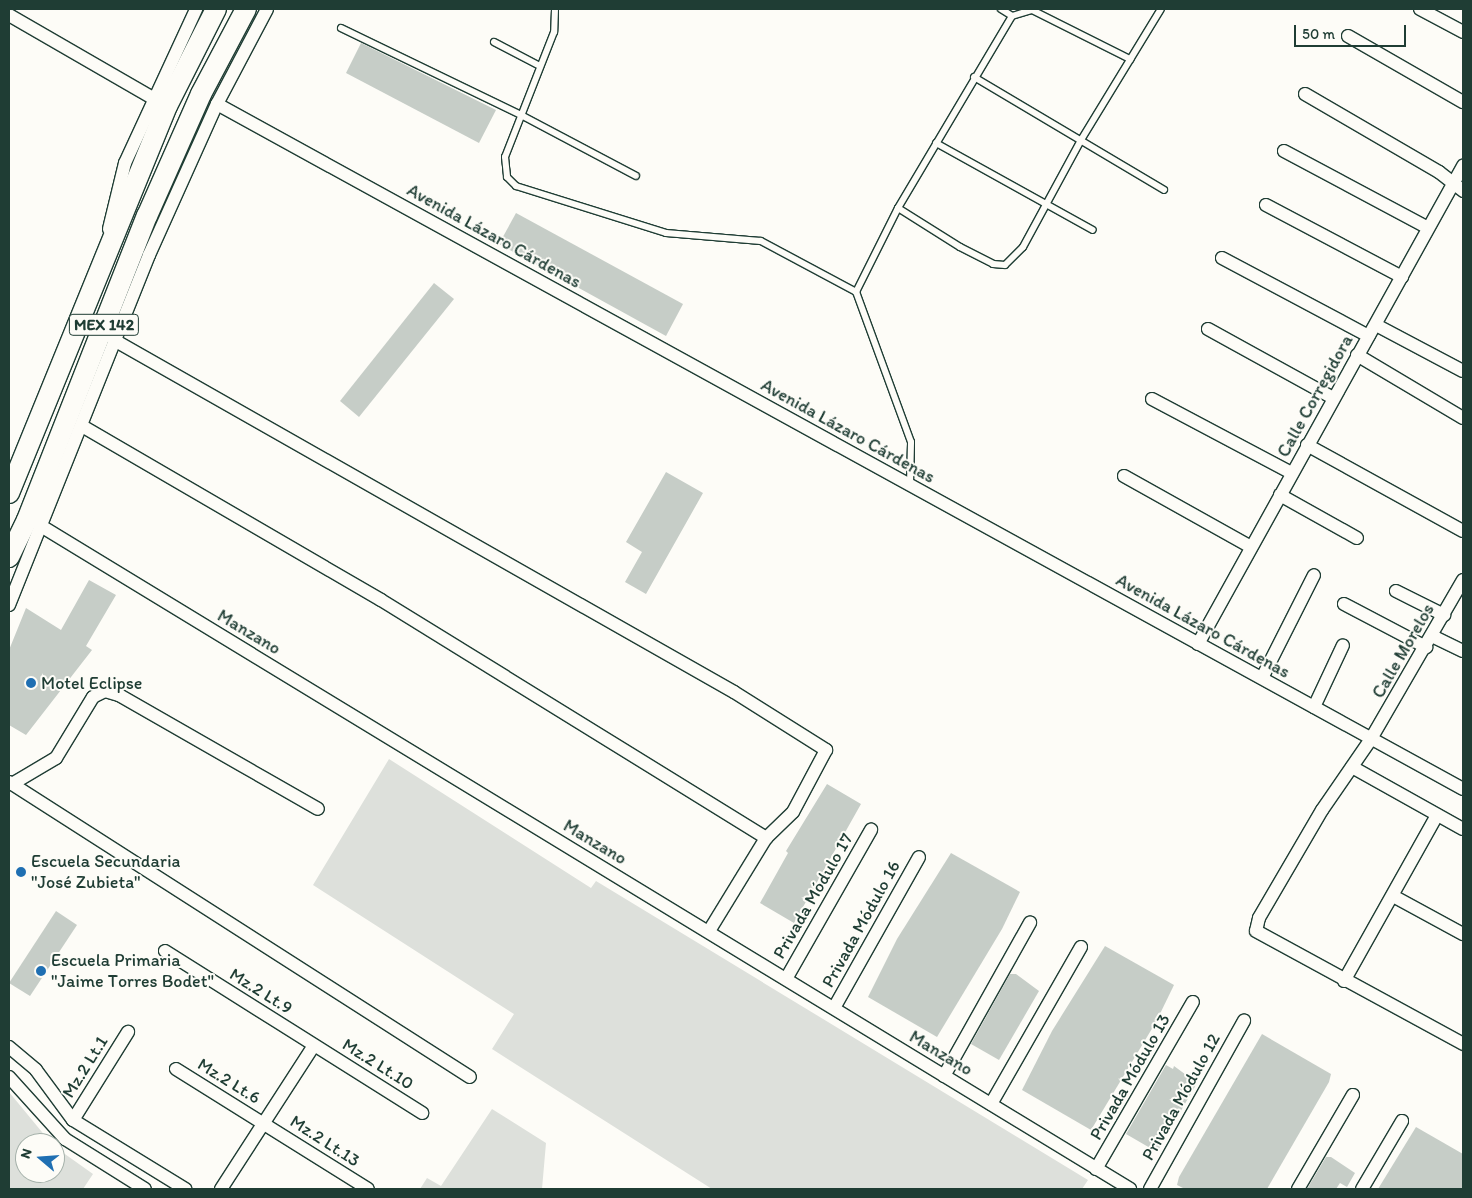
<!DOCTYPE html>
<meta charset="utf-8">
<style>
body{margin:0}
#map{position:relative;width:1472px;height:1198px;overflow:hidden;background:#fdfcf7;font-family:Itim,sans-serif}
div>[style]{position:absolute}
.green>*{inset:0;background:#dde0db}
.building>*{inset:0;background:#c6cdc7}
.roads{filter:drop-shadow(1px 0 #1f3d34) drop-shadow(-1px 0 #1f3d34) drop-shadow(0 1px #1f3d34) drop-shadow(0 -1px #1f3d34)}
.service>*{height:6px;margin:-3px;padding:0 3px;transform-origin:3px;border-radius:3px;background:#fdfcf7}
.minor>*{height:12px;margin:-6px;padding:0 6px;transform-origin:6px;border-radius:6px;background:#fdfcf7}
.trunk>*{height:20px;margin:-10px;padding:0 10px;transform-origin:10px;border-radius:10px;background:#fdfcf7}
.dots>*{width:14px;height:14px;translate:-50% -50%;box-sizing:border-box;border:2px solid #fdfcf7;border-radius:50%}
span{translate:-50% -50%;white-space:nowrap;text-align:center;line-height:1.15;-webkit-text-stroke:4px #fdfcf7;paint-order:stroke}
.shield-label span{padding:1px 4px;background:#fdfcf7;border:1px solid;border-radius:4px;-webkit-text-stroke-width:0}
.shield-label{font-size:16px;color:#1f3d34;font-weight:700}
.street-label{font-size:18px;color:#1f3d34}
.poi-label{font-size:18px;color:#1f3d34}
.left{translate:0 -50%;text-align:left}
.frame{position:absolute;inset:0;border:10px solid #1f3d34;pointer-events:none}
.north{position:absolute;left:15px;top:1133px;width:50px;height:50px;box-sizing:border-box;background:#fdfcf7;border:1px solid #a4b0a9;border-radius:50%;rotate:288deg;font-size:14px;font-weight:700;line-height:20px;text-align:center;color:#1f3d34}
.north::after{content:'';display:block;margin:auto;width:18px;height:22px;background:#1f6fb2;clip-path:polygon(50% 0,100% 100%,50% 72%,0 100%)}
.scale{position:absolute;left:1294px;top:25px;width:112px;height:22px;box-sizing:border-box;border:2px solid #1f3d34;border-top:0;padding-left:6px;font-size:15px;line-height:18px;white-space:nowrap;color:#1f3d34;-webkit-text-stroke:4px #fdfcf7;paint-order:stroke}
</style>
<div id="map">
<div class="green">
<i style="clip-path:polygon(389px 759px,591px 888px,596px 881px,1088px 1180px,1082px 1189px,712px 1189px,492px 1049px,514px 1014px,313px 885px)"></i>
<i style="clip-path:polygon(9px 1092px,51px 1143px,25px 1143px,25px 1173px,55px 1173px,55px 1147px,93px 1174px,83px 1189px,9px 1189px)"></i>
<i style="clip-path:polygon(492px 1109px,546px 1143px,542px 1189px,420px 1189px,427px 1178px,441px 1186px)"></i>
</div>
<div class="building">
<i style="clip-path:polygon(361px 43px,496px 110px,479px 143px,346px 73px)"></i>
<i style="clip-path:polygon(516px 213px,683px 304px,666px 336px,499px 244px)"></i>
<i style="clip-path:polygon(434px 283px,454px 299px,359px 417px,340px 401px)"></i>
<i style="clip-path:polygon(666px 472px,703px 493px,646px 594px,625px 582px,642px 552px,626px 542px)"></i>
<i style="clip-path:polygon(89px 580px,116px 595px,86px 646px,92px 650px,26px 735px,9px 725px,9px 650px,26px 608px,61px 630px)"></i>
<i style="clip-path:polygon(827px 784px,861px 804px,794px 923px,760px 903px,788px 853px,786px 851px)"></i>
<i style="clip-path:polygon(951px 853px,1020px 892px,1002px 929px,937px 1037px,868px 997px,897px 939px)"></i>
<i style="clip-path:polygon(56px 911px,77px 925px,30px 996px,9px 983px)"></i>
<i style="clip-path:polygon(1105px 946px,1174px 985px,1156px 1022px,1091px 1130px,1022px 1090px,1052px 1031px)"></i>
<i style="clip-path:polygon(1010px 974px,1016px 974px,1039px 991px,999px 1060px,971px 1044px)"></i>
<i style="clip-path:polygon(1262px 1034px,1331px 1074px,1329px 1082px,1267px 1189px,1185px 1189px,1177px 1185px,1179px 1177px)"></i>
<i style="clip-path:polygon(1166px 1065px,1173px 1069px,1174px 1066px,1197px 1083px,1157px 1152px,1126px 1134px)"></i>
<i style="clip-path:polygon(1416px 1127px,1463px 1154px,1463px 1189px,1378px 1189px)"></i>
<i style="clip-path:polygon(1326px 1157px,1331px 1157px,1355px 1173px,1347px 1187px,1340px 1183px,1336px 1189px,1307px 1189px)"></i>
</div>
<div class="roads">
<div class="service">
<i style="left:555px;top:9px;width:23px;rotate:92deg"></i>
<i style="left:554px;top:32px;width:134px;rotate:111.4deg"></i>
<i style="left:505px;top:157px;width:20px;rotate:84deg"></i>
<i style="left:507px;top:177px;width:13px;rotate:45deg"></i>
<i style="left:516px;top:186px;width:157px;rotate:17.4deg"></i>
<i style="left:666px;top:233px;width:95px;rotate:4.8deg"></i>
<i style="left:761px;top:241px;width:108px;rotate:28.2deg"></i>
<i style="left:1001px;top:9px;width:13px;rotate:32deg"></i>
<i style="left:341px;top:28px;width:200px;rotate:25.8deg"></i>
<i style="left:521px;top:115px;width:130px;rotate:27.9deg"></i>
<i style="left:494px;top:42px;width:52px;rotate:27.6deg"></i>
<i style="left:974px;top:77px;width:221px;rotate:30.7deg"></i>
<i style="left:936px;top:143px;width:179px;rotate:29deg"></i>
<i style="left:898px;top:208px;width:73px;rotate:32.2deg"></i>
<i style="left:960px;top:247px;width:37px;rotate:27deg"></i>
<i style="left:993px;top:264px;width:12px;rotate:5deg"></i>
<i style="left:1005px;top:265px;width:25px;rotate:-45deg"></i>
<i style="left:1023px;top:247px;width:122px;rotate:-61.5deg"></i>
<i style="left:1081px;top:140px;width:153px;rotate:-58.6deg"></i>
<i style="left:910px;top:484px;width:42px;rotate:-88.6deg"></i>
<i style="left:911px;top:442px;width:160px;rotate:-110.1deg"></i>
<i style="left:856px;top:292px;width:94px;rotate:-63.4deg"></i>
<i style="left:898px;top:208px;width:223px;rotate:-59.3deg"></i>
<i style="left:1012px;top:16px;width:21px;rotate:-17deg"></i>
<i style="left:1032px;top:10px;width:110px;rotate:26.6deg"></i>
</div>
<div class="minor">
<i style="left:1420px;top:9px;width:49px;rotate:28.1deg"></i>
<i style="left:9px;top:15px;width:172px;rotate:30deg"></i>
<i style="left:1348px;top:36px;width:133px;rotate:29.9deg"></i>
<i style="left:1305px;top:94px;width:155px;rotate:30.2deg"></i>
<i style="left:1439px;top:172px;width:31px;rotate:38deg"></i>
<i style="left:217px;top:104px;width:1422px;rotate:28.8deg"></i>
<i style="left:1284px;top:151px;width:163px;rotate:28.1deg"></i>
<i style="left:1266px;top:205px;width:154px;rotate:27.9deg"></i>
<i style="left:109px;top:229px;width:68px;rotate:-76.4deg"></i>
<i style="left:125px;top:163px;width:170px;rotate:-65.2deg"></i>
<i style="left:1222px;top:258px;width:166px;rotate:28deg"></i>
<i style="left:1376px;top:325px;width:98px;rotate:27.9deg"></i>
<i style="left:1208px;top:329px;width:143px;rotate:28.9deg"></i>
<i style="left:114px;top:340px;width:713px;rotate:29.59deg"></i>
<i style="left:734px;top:692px;width:109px;rotate:32.2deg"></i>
<i style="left:826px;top:750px;width:70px;rotate:118deg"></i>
<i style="left:793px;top:812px;width:37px;rotate:136deg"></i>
<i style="left:766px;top:838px;width:109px;rotate:121.5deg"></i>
<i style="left:1357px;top:355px;width:123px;rotate:30.7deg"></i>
<i style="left:1152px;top:399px;width:158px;rotate:27.9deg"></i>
<i style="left:82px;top:426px;width:346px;rotate:30.2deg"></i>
<i style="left:381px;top:600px;width:453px;rotate:31.7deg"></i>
<i style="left:1307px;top:445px;width:178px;rotate:28.9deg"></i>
<i style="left:1124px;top:476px;width:145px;rotate:29.2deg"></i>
<i style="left:1280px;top:495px;width:88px;rotate:29.2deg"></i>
<i style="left:41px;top:526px;width:1275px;rotate:31.33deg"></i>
<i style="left:1463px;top:580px;width:184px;rotate:120.1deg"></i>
<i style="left:1371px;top:739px;width:86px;rotate:124.6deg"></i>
<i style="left:1322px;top:810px;width:125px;rotate:120.3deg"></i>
<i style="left:1259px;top:918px;width:13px;rotate:103deg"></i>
<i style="left:1256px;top:931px;width:236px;rotate:28.6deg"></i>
<i style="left:1396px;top:591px;width:54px;rotate:26.6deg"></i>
<i style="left:1344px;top:604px;width:93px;rotate:27.7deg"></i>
<i style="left:9px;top:605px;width:377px;rotate:-68.2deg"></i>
<i style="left:149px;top:255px;width:166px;rotate:-65.8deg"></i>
<i style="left:217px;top:104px;width:107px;rotate:-62.2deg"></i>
<i style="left:1432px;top:636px;width:34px;rotate:26deg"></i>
<i style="left:1198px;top:644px;width:547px;rotate:-61deg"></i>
<i style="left:1262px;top:678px;width:115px;rotate:-63.2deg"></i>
<i style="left:1314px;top:707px;width:68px;rotate:-64.9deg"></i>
<i style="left:1352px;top:767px;width:127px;rotate:29.2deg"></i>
<i style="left:9px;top:782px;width:547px;rotate:32.62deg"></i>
<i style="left:12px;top:784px;width:51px;rotate:-30.6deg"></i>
<i style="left:56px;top:758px;width:71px;rotate:-58.8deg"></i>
<i style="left:93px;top:697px;width:13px;rotate:-27deg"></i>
<i style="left:105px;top:691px;width:15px;rotate:16deg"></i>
<i style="left:119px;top:695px;width:229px;rotate:29.8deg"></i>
<i style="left:1393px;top:896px;width:80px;rotate:28.5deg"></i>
<i style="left:165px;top:951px;width:304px;rotate:32.2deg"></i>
<i style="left:786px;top:979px;width:172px;rotate:-60.3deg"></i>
<i style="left:1344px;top:981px;width:190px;rotate:-60.7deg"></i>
<i style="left:834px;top:1008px;width:173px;rotate:-60.6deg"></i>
<i style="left:9px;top:1047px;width:35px;rotate:40deg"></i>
<i style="left:36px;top:1070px;width:62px;rotate:53.5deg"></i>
<i style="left:73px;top:1120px;width:132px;rotate:31.6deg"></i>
<i style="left:176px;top:1069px;width:226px;rotate:32deg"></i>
<i style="left:944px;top:1076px;width:176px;rotate:-60.7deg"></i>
<i style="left:9px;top:1077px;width:84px;rotate:47.9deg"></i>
<i style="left:65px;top:1139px;width:94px;rotate:32deg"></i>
<i style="left:991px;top:1104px;width:181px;rotate:-60.2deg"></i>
<i style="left:73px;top:1120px;width:104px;rotate:-58deg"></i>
<i style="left:1096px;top:1169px;width:193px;rotate:-59.9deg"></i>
<i style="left:221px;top:1189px;width:171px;rotate:-57.1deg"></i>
<i style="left:1150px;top:1189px;width:193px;rotate:-60.8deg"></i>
<i style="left:1298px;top:1189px;width:109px;rotate:-59.7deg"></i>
<i style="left:1362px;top:1189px;width:79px;rotate:-59.5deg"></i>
</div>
<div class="trunk">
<i style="left:9px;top:493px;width:418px;rotate:-67.8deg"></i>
<i style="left:167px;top:106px;width:109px;rotate:-63.2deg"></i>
<i style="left:9px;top:557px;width:41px;rotate:-64.1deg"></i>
<i style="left:27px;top:520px;width:327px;rotate:-68.5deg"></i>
<i style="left:147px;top:216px;width:133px;rotate:-66.1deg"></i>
<i style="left:201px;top:94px;width:96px;rotate:-62.1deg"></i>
</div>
</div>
<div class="dots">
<i style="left:31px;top:683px;background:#1f6fb2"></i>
<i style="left:21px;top:872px;background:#1f6fb2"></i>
<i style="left:41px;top:971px;background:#1f6fb2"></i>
</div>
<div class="shield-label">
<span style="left:104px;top:325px">MEX 142</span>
</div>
<div class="street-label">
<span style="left:494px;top:236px;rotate:29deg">Avenida Lázaro Cárdenas</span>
<span style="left:1315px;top:396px;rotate:-61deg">Calle Corregidora</span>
<span style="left:848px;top:431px;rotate:29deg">Avenida Lázaro Cárdenas</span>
<span style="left:1203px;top:626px;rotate:29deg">Avenida Lázaro Cárdenas</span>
<span style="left:249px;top:632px;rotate:31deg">Manzano</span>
<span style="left:1403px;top:651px;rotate:-60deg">Calle Morelos</span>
<span style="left:595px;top:842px;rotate:31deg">Manzano</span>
<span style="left:813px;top:896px;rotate:-60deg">Privada Módulo 17</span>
<span style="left:861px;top:924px;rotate:-61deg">Privada Módulo 16</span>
<span style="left:261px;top:991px;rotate:32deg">Mz.2 Lt.9</span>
<span style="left:941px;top:1053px;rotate:31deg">Manzano</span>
<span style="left:378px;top:1064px;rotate:32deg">Mz.2 Lt.10</span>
<span style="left:85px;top:1067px;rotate:-58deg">Mz.2 Lt.1</span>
<span style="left:1130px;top:1077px;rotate:-60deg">Privada Módulo 13</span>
<span style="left:229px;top:1081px;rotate:32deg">Mz.2 Lt.6</span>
<span style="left:1181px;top:1097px;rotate:-61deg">Privada Módulo 12</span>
<span style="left:325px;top:1141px;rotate:33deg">Mz.2 Lt.13</span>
</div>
<div class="poi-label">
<span class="left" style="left:41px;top:683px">Motel Eclipse</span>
<span class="left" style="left:31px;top:872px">Escuela Secundaria<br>"José Zubieta"</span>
<span class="left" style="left:51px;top:971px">Escuela Primaria<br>"Jaime Torres Bodet"</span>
</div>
<div class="frame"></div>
<div class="north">N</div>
<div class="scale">50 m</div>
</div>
